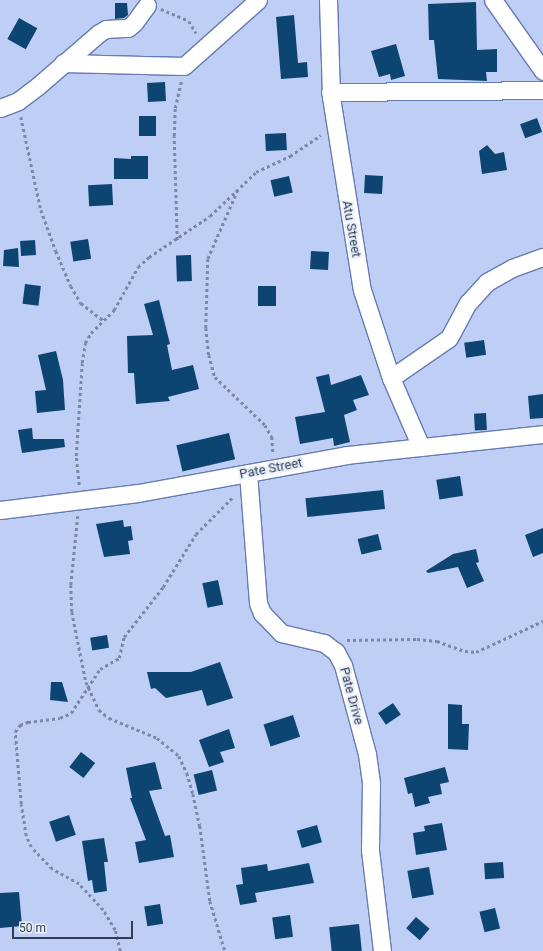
<!DOCTYPE html>
<html>
<head>
<meta charset="utf-8">
<style>
  body { margin:0 }
  #map { position:relative; width:543px; height:951px; overflow:hidden; background:#bfcef5; font-family:Roboto,sans-serif }
  div>[style] { position:absolute }
  [style*='--x'] { left:calc(var(--x)*1px); top:calc(var(--y)*1px); width:calc(var(--w)*1px); rotate:calc(var(--a)*1deg) }
  .building>* { inset:0; background:#0d4572; transform-origin:0 0 }
  .path>* { height:2.5px; margin-top:-1.25px; transform-origin:0; background:repeating-linear-gradient(90deg,#7b87a8 0 3px,transparent 0 6px) }
  .roads { filter:drop-shadow(1px 0 #667bb6) drop-shadow(-1px 0 #667bb6) drop-shadow(0 1px #667bb6) drop-shadow(0 -1px #667bb6) }
  .minor>* { height:17px; margin:-8.5px; padding:0 8.5px; transform-origin:8.5px; border-radius:8.5px; background:#fff }
  span { translate:-50% -50%; white-space:nowrap; text-align:center; line-height:1.15; -webkit-text-stroke:4px #eaeffc; paint-order:stroke }
  .street-label { font-size:13px; color:#323c56 }
  .scale { position:absolute; left:12px; top:921px; width:121px; height:18px; box-sizing:border-box; border:2px solid #323c56; border-top:0; padding-left:5px; font-size:12px; line-height:14px; white-space:nowrap; color:#323c56; -webkit-text-stroke:3px #eaeffc; paint-order:stroke }
</style>
</head>
<body>
<div id="map">
  <div class="building">
    <div style="clip-path:polygon(476px 2px,477px 50px,497px 49px,497px 72px,486px 72px,487px 81px,438px 79px,434px 40px,429px 40px,428px 4px)"></div>
    <div style="clip-path:polygon(115px 3px,127px 3px,128px 15px,124px 18px,115px 19px)"></div>
    <div style="clip-path:polygon(294px 15px,298px 63px,307px 62px,308px 77px,281px 79px,276px 17px)"></div>
    <div style="left:19px;top:18px;width:21px;height:24px;rotate:29deg"></div>
    <div style="clip-path:polygon(396px 44px,405px 76px,391px 80px,390px 74px,379px 77px,371px 51px)"></div>
    <div style="left:165px;top:82px;width:19px;height:18px;rotate:87deg"></div>
    <div style="left:156px;top:116px;width:20px;height:17px;rotate:90deg"></div>
    <div style="left:537px;top:118px;width:15px;height:18px;rotate:70deg"></div>
    <div style="left:286px;top:133px;width:17px;height:21px;rotate:87deg"></div>
    <div style="clip-path:polygon(487px 145px,495px 154px,504px 152px,507px 170px,482px 174px,479px 151px)"></div>
    <div style="clip-path:polygon(131px 156px,148px 156px,148px 179px,114px 179px,114px 158px,131px 159px)"></div>
    <div style="left:365px;top:175px;width:18px;height:18px;rotate:3deg"></div>
    <div style="left:289px;top:176px;width:17px;height:19px;rotate:77deg"></div>
    <div style="left:112px;top:184px;width:21px;height:24px;rotate:87deg"></div>
    <div style="left:88px;top:239px;width:20px;height:18px;rotate:81deg"></div>
    <div style="left:35px;top:240px;width:15px;height:15px;rotate:86deg"></div>
    <div style="clip-path:polygon(18px 248px,19px 267px,3px 266px,4px 250px)"></div>
    <div style="left:311px;top:251px;width:18px;height:18px;rotate:3deg"></div>
    <div style="left:191px;top:255px;width:26px;height:15px;rotate:88deg"></div>
    <div style="left:25px;top:284px;width:16px;height:20px;rotate:7deg"></div>
    <div style="left:276px;top:286px;width:20px;height:18px;rotate:90deg"></div>
    <div style="clip-path:polygon(159px 300px,170px 344px,167px 345px,172px 370px,193px 365px,199px 389px,168px 397px,170px 401px,136px 404px,134px 373px,128px 373px,127px 336px,153px 335px,144px 304px)"></div>
    <div style="left:484px;top:340px;width:15px;height:20px;rotate:82deg"></div>
    <div style="clip-path:polygon(56px 351px,63px 380px,65px 410px,37px 413px,35px 391px,46px 390px,38px 355px)"></div>
    <div style="clip-path:polygon(329px 374px,331px 385px,361px 375px,369px 395px,353px 400px,357px 410px,344px 415px,350px 442px,334px 446px,333px 438px,300px 444px,295px 417px,325px 412px,316px 377px)"></div>
    <div style="clip-path:polygon(543px 394px,543px 418px,530px 419px,528px 396px)"></div>
    <div style="left:486px;top:413px;width:17px;height:12px;rotate:87deg"></div>
    <div style="clip-path:polygon(32px 428px,33px 439px,64px 439px,65px 447px,22px 453px,18px 430px)"></div>
    <div style="left:229px;top:433px;width:27px;height:54px;rotate:77deg"></div>
    <div style="left:460px;top:476px;width:20px;height:24px;rotate:81deg"></div>
    <div style="left:383px;top:490px;width:19px;height:78px;rotate:84deg"></div>
    <div style="clip-path:polygon(123px 520px,124px 527px,131px 526px,133px 540px,128px 541px,130px 554px,104px 557px,96px 524px)"></div>
    <div style="clip-path:polygon(543px 528px,543px 553px,533px 557px,525px 535px)"></div>
    <div style="left:378px;top:534px;width:16px;height:21px;rotate:76deg"></div>
    <div style="clip-path:polygon(476px 549px,479px 562px,476px 563px,484px 581px,467px 588px,458px 567px,428px 573px,426px 571px,453px 554px)"></div>
    <div style="left:218px;top:580px;width:25px;height:16px;rotate:78deg"></div>
    <div style="left:107px;top:635px;width:13px;height:17px;rotate:81deg"></div>
    <div style="clip-path:polygon(220px 662px,233px 698px,207px 706px,202px 690px,166px 698px,155px 688px,151px 689px,147px 672px,191px 672px)"></div>
    <div style="clip-path:polygon(51px 682px,62px 682px,68px 702px,50px 700px)"></div>
    <div style="left:393px;top:703px;width:14px;height:18px;rotate:56deg"></div>
    <div style="clip-path:polygon(448px 704px,462px 705px,462px 724px,469px 724px,468px 750px,448px 749px)"></div>
    <div style="left:293px;top:715px;width:23px;height:31px;rotate:72deg"></div>
    <div style="clip-path:polygon(229px 729px,235px 748px,220px 752px,224px 762px,209px 767px,199px 740px)"></div>
    <div style="left:81px;top:752px;width:18px;height:19px;rotate:38deg"></div>
    <div style="clip-path:polygon(155px 762px,162px 789px,149px 791px,165px 836px,170px 835px,174px 857px,139px 863px,135px 842px,146px 840px,130px 798px,132px 798px,126px 768px)"></div>
    <div style="clip-path:polygon(445px 767px,449px 782px,440px 784px,442px 794px,428px 797px,430px 803px,415px 807px,412px 793px,408px 794px,404px 778px)"></div>
    <div style="left:212px;top:770px;width:21px;height:19px;rotate:76deg"></div>
    <div style="left:69px;top:815px;width:21px;height:21px;rotate:71deg"></div>
    <div style="clip-path:polygon(442px 823px,447px 850px,416px 855px,413px 833px,425px 831px,424px 826px)"></div>
    <div style="left:317px;top:825px;width:18px;height:21px;rotate:74deg"></div>
    <div style="clip-path:polygon(104px 838px,108px 862px,104px 862px,107px 891px,94px 893px,92px 880px,88px 881px,82px 841px)"></div>
    <div style="left:503px;top:862px;width:16px;height:19px;rotate:86deg"></div>
    <div style="clip-path:polygon(309px 863px,314px 883px,255px 893px,257px 902px,240px 905px,236px 885px,243px 884px,241px 868px,267px 864px,268px 871px)"></div>
    <div style="left:429px;top:867px;width:28px;height:22px;rotate:80deg"></div>
    <div style="clip-path:polygon(19px 892px,22px 926px,0 928px,0 893px)"></div>
    <div style="left:160px;top:904px;width:20px;height:16px;rotate:81deg"></div>
    <div style="left:495px;top:908px;width:21px;height:16px;rotate:76deg"></div>
    <div style="left:290px;top:915px;width:22px;height:18px;rotate:82deg"></div>
    <div style="left:416px;top:917px;width:18px;height:15px;rotate:41deg"></div>
    <div style="left:359px;top:924px;width:27px;height:30px;rotate:84deg"></div>
  </div>
  <div class="path">
    <div style="--x:161;--y:9;--w:30;--a:23"></div>
    <div style="--x:189;--y:21;--w:14;--a:60"></div>
    <div style="--x:21;--y:117;--w:95;--a:77.9"></div>
    <div style="--x:41;--y:210;--w:44;--a:69.9"></div>
    <div style="--x:56;--y:251;--w:38;--a:67"></div>
    <div style="--x:71;--y:286;--w:20;--a:60"></div>
    <div style="--x:81;--y:303;--w:29;--a:38"></div>
    <div style="--x:238;--y:190;--w:75;--a:113.5"></div>
    <div style="--x:208;--y:259;--w:69;--a:91.7"></div>
    <div style="--x:206;--y:328;--w:27;--a:84"></div>
    <div style="--x:209;--y:355;--w:23;--a:75"></div>
    <div style="--x:215;--y:377;--w:69;--a:43.8"></div>
    <div style="--x:265;--y:425;--w:14;--a:60"></div>
    <div style="--x:272;--y:437;--w:15;--a:86"></div>
    <div style="--x:177;--y:240;--w:104;--a:-91.7"></div>
    <div style="--x:174;--y:136;--w:28;--a:-88"></div>
    <div style="--x:175;--y:108;--w:28;--a:-77"></div>
    <div style="--x:79;--y:485;--w:29;--a:-96"></div>
    <div style="--x:76;--y:456;--w:93;--a:-86.3"></div>
    <div style="--x:82;--y:363;--w:20;--a:-81"></div>
    <div style="--x:85;--y:343;--w:12;--a:-59"></div>
    <div style="--x:91;--y:333;--w:33;--a:-45"></div>
    <div style="--x:114;--y:310;--w:49;--a:-60.8"></div>
    <div style="--x:138;--y:267;--w:15;--a:-42"></div>
    <div style="--x:149;--y:257;--w:73;--a:-33.9"></div>
    <div style="--x:210;--y:216;--w:64;--a:-43.7"></div>
    <div style="--x:256;--y:172;--w:38;--a:-25"></div>
    <div style="--x:290;--y:156;--w:37;--a:-34"></div>
    <div style="--x:78;--y:516;--w:69;--a:95.8"></div>
    <div style="--x:71;--y:585;--w:27;--a:88"></div>
    <div style="--x:72;--y:612;--w:71;--a:78.7"></div>
    <div style="--x:86;--y:682;--w:31;--a:65"></div>
    <div style="--x:99;--y:710;--w:13;--a:39"></div>
    <div style="--x:109;--y:718;--w:52;--a:22.6"></div>
    <div style="--x:157;--y:738;--w:28;--a:39"></div>
    <div style="--x:179;--y:756;--w:19;--a:65"></div>
    <div style="--x:187;--y:773;--w:22;--a:74"></div>
    <div style="--x:193;--y:794;--w:33;--a:78"></div>
    <div style="--x:200;--y:826;--w:76;--a:82.4"></div>
    <div style="--x:210;--y:901;--w:52;--a:73.3"></div>
    <div style="--x:347;--y:640;--w:70;--a:-0.8"></div>
    <div style="--x:417;--y:639;--w:20;--a:6"></div>
    <div style="--x:437;--y:641;--w:30;--a:20"></div>
    <div style="--x:465;--y:651;--w:11;--a:5"></div>
    <div style="--x:476;--y:652;--w:74;--a:-24.8"></div>
    <div style="--x:120;--y:951;--w:22;--a:-103"></div>
    <div style="--x:115;--y:930;--w:23;--a:-121"></div>
    <div style="--x:103;--y:910;--w:35;--a:-133"></div>
    <div style="--x:79;--y:884;--w:31;--a:-151"></div>
    <div style="--x:52;--y:869;--w:30;--a:-134"></div>
    <div style="--x:31;--y:847;--w:12;--a:-114"></div>
    <div style="--x:26;--y:836;--w:32;--a:-99"></div>
    <div style="--x:21;--y:804;--w:72;--a:-94.8"></div>
    <div style="--x:15;--y:732;--w:9;--a:-54"></div>
    <div style="--x:20;--y:725;--w:9;--a:-21"></div>
    <div style="--x:28;--y:722;--w:32;--a:-7"></div>
    <div style="--x:60;--y:718;--w:12;--a:-24"></div>
    <div style="--x:71;--y:713;--w:53;--a:-56.6"></div>
    <div style="--x:100;--y:669;--w:22;--a:-30"></div>
    <div style="--x:119;--y:658;--w:22;--a:-77"></div>
    <div style="--x:124;--y:637;--w:63;--a:-52"></div>
    <div style="--x:163;--y:587;--w:62;--a:-58.1"></div>
    <div style="--x:196;--y:534;--w:52;--a:-45"></div>
  </div>
  <div class="roads">
    <div class="minor">
      <div style="--x:328;--y:0;--w:97;--a:88.2"></div>
      <div style="--x:331;--y:97;--w:195;--a:80.9"></div>
      <div style="--x:362;--y:290;--w:93;--a:71.8"></div>
      <div style="--x:391;--y:378;--w:75;--a:66.5"></div>
      <div style="--x:493;--y:0;--w:87;--a:54.8"></div>
      <div style="--x:63;--y:63;--w:121;--a:1.4"></div>
      <div style="--x:184;--y:66;--w:99;--a:-41.7"></div>
      <div style="--x:330;--y:92;--w:213;--a:-0.5"></div>
      <div style="--x:0;--y:108;--w:19;--a:-21"></div>
      <div style="--x:18;--y:101;--w:26;--a:-37"></div>
      <div style="--x:39;--y:85;--w:79;--a:-40.9"></div>
      <div style="--x:99;--y:33;--w:8;--a:-30"></div>
      <div style="--x:106;--y:29;--w:22;--a:-3"></div>
      <div style="--x:128;--y:28;--w:8;--a:-40"></div>
      <div style="--x:134;--y:23;--w:22;--a:-54"></div>
      <div style="--x:391;--y:378;--w:70;--a:-34.6"></div>
      <div style="--x:449;--y:338;--w:40;--a:-62"></div>
      <div style="--x:468;--y:303;--w:28;--a:-48"></div>
      <div style="--x:487;--y:282;--w:29;--a:-29"></div>
      <div style="--x:512;--y:268;--w:33;--a:-20"></div>
      <div style="--x:248;--y:473;--w:130;--a:85.6"></div>
      <div style="--x:258;--y:603;--w:11;--a:68"></div>
      <div style="--x:262;--y:613;--w:28;--a:46"></div>
      <div style="--x:281;--y:633;--w:44;--a:13.1"></div>
      <div style="--x:324;--y:643;--w:15;--a:37"></div>
      <div style="--x:336;--y:652;--w:15;--a:62"></div>
      <div style="--x:343;--y:665;--w:92;--a:74.9"></div>
      <div style="--x:367;--y:754;--w:30;--a:82"></div>
      <div style="--x:371;--y:784;--w:66;--a:90.9"></div>
      <div style="--x:370;--y:850;--w:102;--a:83.2"></div>
      <div style="--x:0;--y:510;--w:139;--a:-7"></div>
      <div style="--x:138;--y:493;--w:212;--a:-10.3"></div>
      <div style="--x:347;--y:455;--w:197;--a:-6.1"></div>
    </div>
  </div>
  <div class="street-label">
    <span style="left:351px;top:229px;rotate:80deg">Atu Street</span>
    <span style="left:271px;top:469px;rotate:-11deg">Pate Street</span>
    <span style="left:351px;top:696px;rotate:75deg">Pate Drive</span>
  </div>
  <div class="scale">50 m</div>
</div>
</body>
</html>
